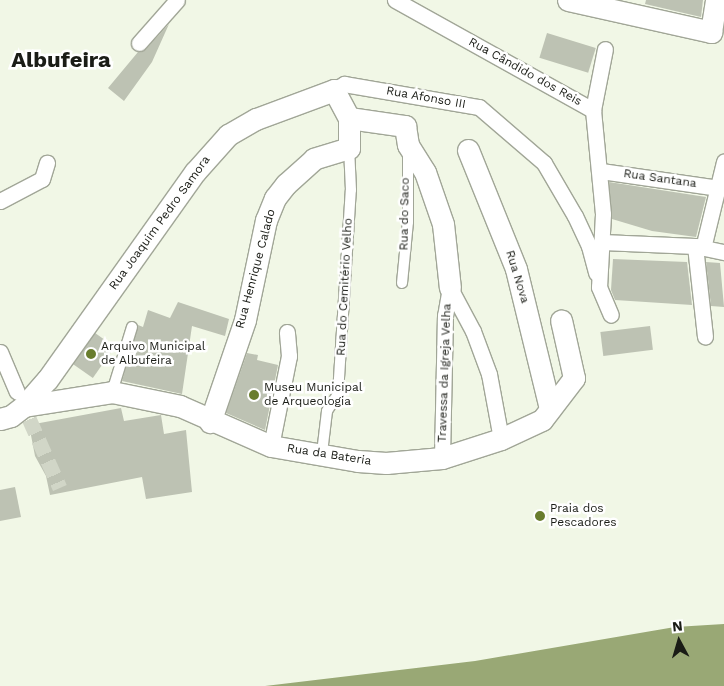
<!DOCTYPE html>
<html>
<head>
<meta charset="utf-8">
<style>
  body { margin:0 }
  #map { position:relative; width:724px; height:686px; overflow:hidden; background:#f1f7e6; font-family:"Work Sans",sans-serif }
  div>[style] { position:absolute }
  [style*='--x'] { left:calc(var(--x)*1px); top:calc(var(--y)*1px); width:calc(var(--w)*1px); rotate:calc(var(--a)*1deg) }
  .water>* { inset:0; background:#99a875 }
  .building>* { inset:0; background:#bdc2b3; transform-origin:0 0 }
  .pedestrian-tunnel>* { height:15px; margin-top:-7.5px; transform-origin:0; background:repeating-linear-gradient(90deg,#d1d6c7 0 15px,transparent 0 23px) }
  .roads { filter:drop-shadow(1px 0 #a1a697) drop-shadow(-1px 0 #a1a697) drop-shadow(0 1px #a1a697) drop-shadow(0 -1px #a1a697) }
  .service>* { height:10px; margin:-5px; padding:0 5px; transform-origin:5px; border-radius:5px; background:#fff }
  .pedestrian>* { height:15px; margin:-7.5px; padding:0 7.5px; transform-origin:7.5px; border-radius:7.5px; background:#fff }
  .minor>* { height:21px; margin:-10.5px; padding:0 10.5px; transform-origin:10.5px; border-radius:10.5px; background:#fff }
  .dots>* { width:14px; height:14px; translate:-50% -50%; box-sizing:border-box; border:2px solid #fff; border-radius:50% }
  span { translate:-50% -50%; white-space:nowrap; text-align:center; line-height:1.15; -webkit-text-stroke:5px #fff; paint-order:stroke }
  .street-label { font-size:12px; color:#1a1c16 }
  .poi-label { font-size:12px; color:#1a1c16 }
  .left { translate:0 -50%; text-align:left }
  .town-label { font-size:22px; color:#1a1c16; font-weight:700 }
  .north { position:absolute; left:654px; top:616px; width:50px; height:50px; -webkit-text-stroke:4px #fff; paint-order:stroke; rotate:354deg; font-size:14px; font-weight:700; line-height:20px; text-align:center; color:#1a1c16 }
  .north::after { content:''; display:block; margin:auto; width:18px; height:22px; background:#1a1c16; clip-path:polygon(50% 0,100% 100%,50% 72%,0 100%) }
</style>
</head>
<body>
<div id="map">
  <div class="water">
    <div style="clip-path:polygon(724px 624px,724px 686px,265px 686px,475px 661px,675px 627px)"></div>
  </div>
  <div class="building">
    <div style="clip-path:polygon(646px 0,703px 0,701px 17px,645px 4px)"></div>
    <div style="clip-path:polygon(169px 24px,152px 62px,124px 101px,108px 88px,138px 52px,146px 49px)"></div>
    <div style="left:547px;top:33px;width:51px;height:26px;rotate:17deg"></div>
    <div style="clip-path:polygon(609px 182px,706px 197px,696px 237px,652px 231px,612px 219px)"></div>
    <div style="clip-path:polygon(613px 259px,687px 262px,692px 305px,615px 300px,611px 290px)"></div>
    <div style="clip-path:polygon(706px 262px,720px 263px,724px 307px,711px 306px)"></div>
    <div style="clip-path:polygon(178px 302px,229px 319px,225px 336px,192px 326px,182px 394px,122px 381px,138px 325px,143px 327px,148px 310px,170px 318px)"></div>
    <div style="left:650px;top:326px;width:24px;height:50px;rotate:83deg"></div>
    <div style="left:95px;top:333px;width:24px;height:38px;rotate:35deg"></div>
    <div style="clip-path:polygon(247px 353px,258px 355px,257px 360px,278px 365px,265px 430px,226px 413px)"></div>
    <div style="clip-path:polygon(121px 408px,124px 421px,161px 415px,164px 434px,186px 430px,192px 492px,146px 499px,142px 477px,50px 495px,46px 476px,35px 456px,29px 425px)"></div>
    <div style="clip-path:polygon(15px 487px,21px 517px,0 521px,0 490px)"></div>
  </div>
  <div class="pedestrian-tunnel">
    <div style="--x:20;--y:398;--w:98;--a:66"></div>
  </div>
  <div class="roads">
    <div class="service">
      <div style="--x:402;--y:283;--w:61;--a:-84.4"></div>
      <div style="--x:408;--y:222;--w:72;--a:-90"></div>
      <div style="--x:112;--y:392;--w:68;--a:-72.9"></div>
      <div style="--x:322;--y:453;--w:42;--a:-83.2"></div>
      <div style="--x:327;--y:411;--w:20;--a:-57"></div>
      <div style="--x:338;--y:394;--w:204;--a:-86.4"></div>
      <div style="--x:351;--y:190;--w:42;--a:-92.7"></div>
    </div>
    <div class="pedestrian">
      <div style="--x:395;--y:0;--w:227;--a:29.1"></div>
      <div style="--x:593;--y:110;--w:104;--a:84.5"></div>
      <div style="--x:603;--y:214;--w:73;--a:93.1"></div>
      <div style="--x:599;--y:287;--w:30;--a:67"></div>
      <div style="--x:139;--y:43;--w:57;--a:-48.5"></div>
      <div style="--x:334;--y:90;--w:12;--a:-31"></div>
      <div style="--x:344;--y:84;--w:137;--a:9.7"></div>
      <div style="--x:479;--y:107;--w:86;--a:40.7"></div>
      <div style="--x:544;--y:163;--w:61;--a:59.7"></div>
      <div style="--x:575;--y:216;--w:33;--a:65"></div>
      <div style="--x:589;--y:246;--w:28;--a:75"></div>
      <div style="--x:593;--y:110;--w:62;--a:-78.9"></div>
      <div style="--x:601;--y:171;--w:119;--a:8.2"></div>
      <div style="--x:0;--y:201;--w:47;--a:-27.6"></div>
      <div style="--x:42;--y:179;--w:17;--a:-73"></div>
      <div style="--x:602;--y:242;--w:93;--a:2.5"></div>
      <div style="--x:695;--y:246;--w:30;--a:12"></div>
      <div style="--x:695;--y:246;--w:91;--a:83.7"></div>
      <div style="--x:703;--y:248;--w:89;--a:-76.3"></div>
      <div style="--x:450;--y:288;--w:49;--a:61.9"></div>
      <div style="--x:473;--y:331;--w:46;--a:69.6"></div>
      <div style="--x:489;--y:374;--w:66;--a:79.5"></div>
      <div style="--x:0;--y:352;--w:43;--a:67"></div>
      <div style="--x:271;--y:446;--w:92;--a:-78.7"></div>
      <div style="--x:289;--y:356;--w:24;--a:-95"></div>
      <div style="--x:442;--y:458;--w:142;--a:-88.8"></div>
      <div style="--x:445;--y:316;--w:28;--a:-80"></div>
    </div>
    <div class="minor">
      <div style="--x:568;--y:0;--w:147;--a:12.6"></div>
      <div style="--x:711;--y:32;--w:32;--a:-81"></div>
      <div style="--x:349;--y:118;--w:57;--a:8.1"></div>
      <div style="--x:405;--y:126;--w:19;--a:81"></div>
      <div style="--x:408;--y:145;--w:32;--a:58"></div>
      <div style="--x:425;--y:172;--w:55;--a:70.9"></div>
      <div style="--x:443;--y:224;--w:64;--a:83.8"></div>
      <div style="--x:468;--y:150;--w:128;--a:68"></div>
      <div style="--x:516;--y:269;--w:144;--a:76.3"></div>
      <div style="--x:24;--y:406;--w:89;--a:-9"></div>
      <div style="--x:112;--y:392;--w:69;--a:11.6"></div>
      <div style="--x:180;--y:406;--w:99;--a:23.7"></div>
      <div style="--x:271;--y:446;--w:88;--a:9.8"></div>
      <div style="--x:358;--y:461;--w:28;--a:4"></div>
      <div style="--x:386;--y:463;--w:56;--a:-5.1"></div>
      <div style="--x:442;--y:458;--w:62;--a:-17.9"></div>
      <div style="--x:501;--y:439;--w:45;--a:-24.9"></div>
      <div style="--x:542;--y:420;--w:53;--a:-52.7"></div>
      <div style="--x:574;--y:378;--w:59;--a:-102.6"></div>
      <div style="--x:0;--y:419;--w:11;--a:-15"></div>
      <div style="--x:11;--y:416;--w:16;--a:-38"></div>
      <div style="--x:24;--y:406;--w:35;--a:-49"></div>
      <div style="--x:47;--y:380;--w:255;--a:-54.6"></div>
      <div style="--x:195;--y:172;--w:50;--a:-48.3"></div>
      <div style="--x:228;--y:135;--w:32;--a:-30"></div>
      <div style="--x:256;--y:119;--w:83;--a:-20.4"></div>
      <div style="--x:334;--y:90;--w:32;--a:62"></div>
      <div style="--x:349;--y:118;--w:30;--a:90"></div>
      <div style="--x:349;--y:148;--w:37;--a:163"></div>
      <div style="--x:314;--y:159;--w:38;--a:138"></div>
      <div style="--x:286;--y:184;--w:18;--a:128"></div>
      <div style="--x:275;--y:198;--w:24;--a:112"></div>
      <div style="--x:266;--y:220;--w:102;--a:101.9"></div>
      <div style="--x:245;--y:320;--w:108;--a:108.9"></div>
    </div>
  </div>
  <div class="dots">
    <div style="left:91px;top:354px;background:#697d2d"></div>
    <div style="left:254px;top:395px;background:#697d2d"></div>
    <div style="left:540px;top:516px;background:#697d2d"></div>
  </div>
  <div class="street-label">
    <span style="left:525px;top:72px;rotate:29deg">Rua Cândido dos Reis</span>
    <span style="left:426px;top:98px;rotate:10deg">Rua Afonso III</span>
    <span style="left:660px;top:179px;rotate:8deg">Rua Santana</span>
    <span style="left:405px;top:214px;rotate:-89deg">Rua do Saco</span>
    <span style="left:160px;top:223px;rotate:-54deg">Rua Joaquim Pedro Samora</span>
    <span style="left:256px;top:269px;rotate:-75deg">Rua Henrique Calado</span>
    <span style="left:517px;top:277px;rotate:73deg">Rua Nova</span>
    <span style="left:345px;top:287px;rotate:-87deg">Rua do Cemitério Velho</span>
    <span style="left:445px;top:373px;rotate:-88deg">Travessa da Igreja Velha</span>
    <span style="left:329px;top:455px;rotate:9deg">Rua da Bateria</span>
  </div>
  <div class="poi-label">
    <span class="left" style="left:101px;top:354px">Arquivo Municipal<br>de Albufeira</span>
    <span class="left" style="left:264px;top:395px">Museu Municipal<br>de Arqueologia</span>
    <span class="left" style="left:550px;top:516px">Praia dos<br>Pescadores</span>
  </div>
  <div class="town-label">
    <span style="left:61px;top:60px">Albufeira</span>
  </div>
  <div class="north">N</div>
</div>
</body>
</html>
